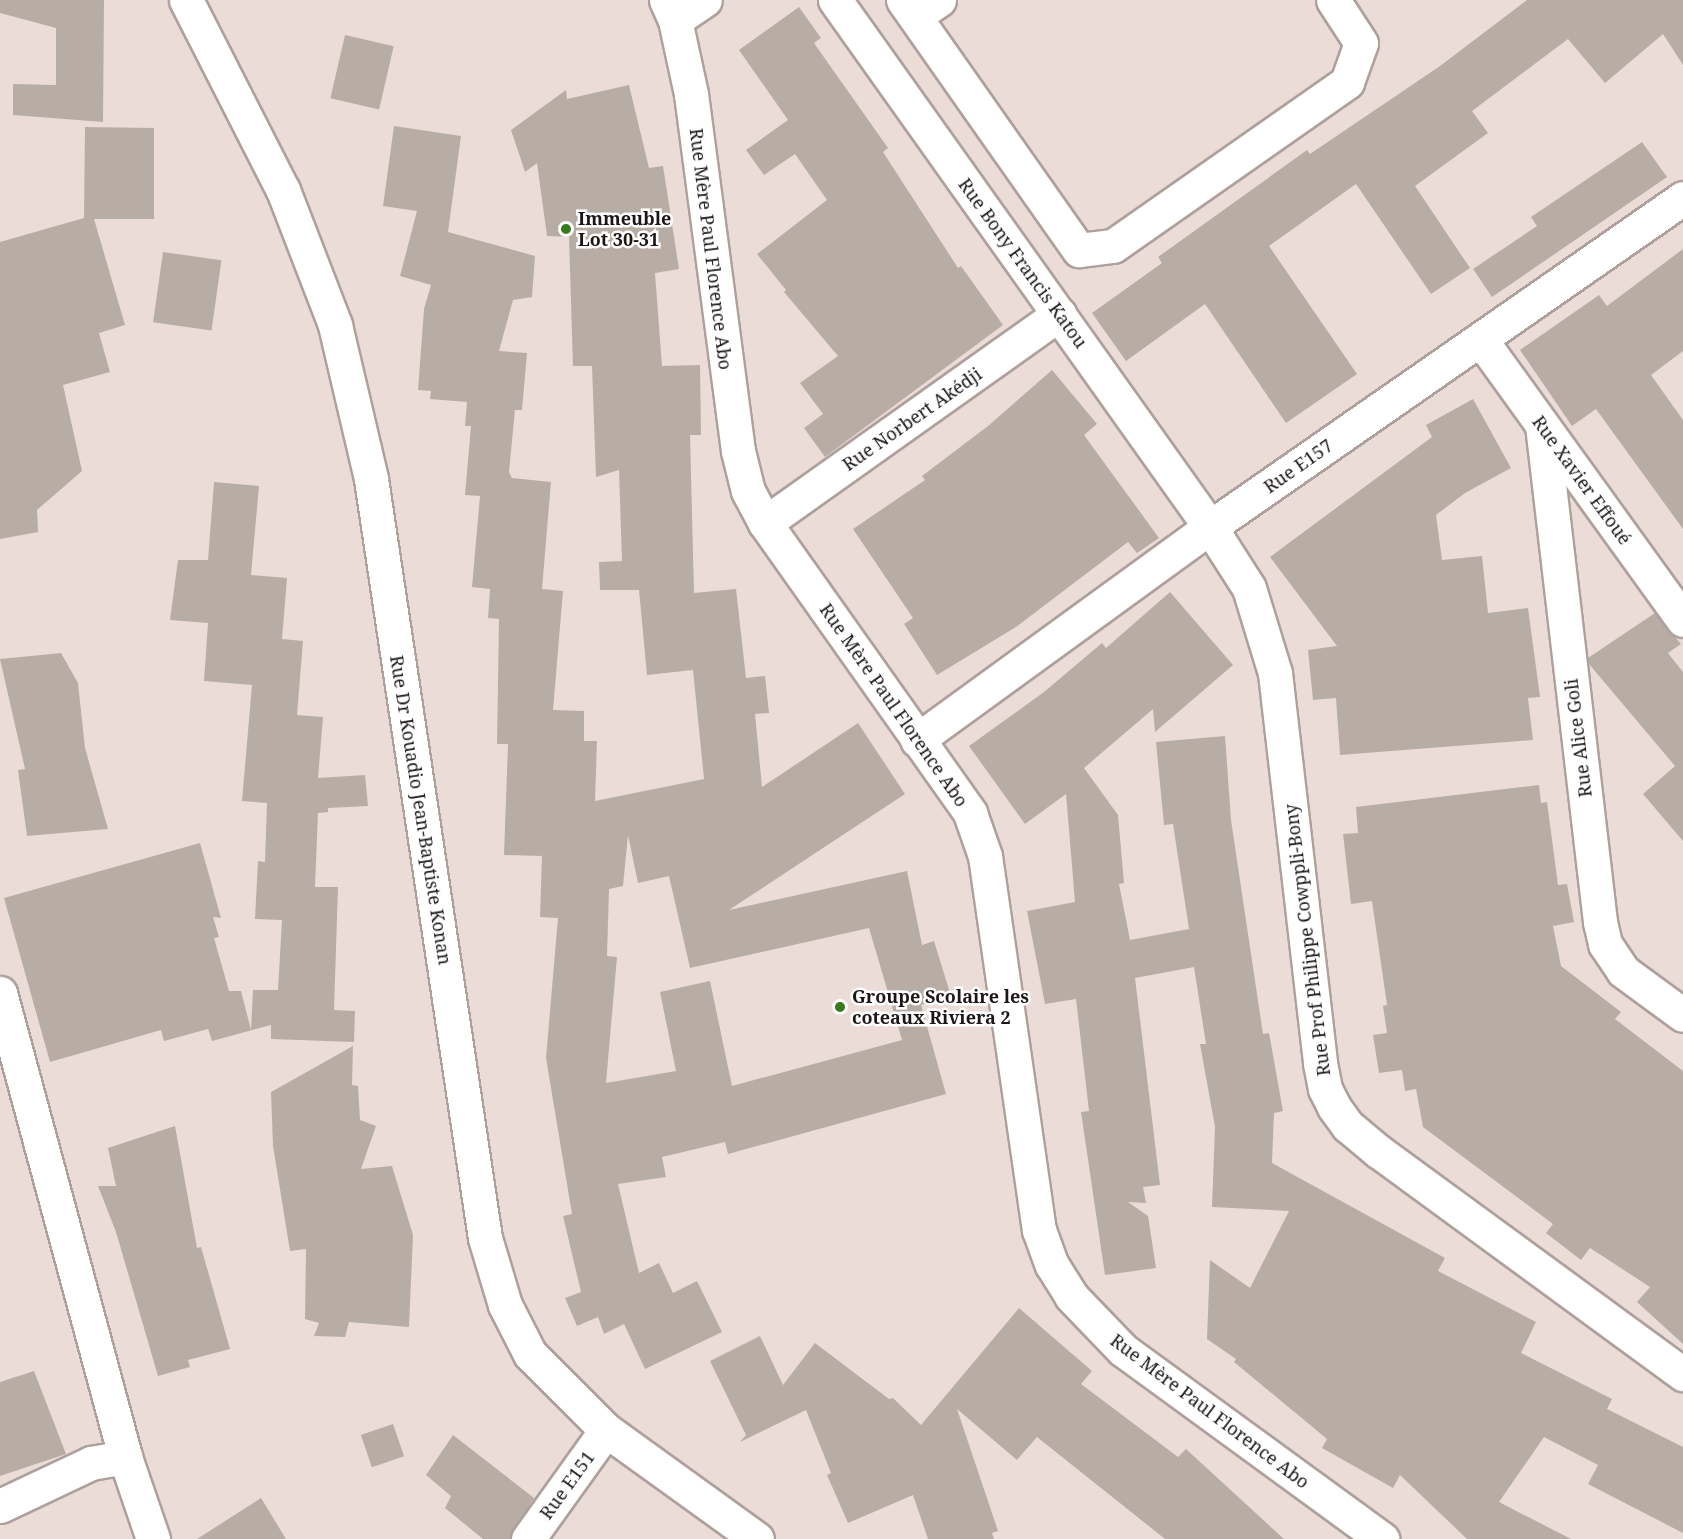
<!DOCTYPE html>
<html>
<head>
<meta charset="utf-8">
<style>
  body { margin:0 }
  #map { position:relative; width:1683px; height:1539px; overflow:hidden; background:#ebdcd8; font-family:"Noto Serif",serif }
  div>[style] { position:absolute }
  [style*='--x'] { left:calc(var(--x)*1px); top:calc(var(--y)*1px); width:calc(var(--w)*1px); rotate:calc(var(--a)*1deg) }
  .building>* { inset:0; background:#b8ada4; transform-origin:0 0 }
  .roads { filter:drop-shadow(2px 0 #aea09b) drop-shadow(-2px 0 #aea09b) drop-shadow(0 2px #aea09b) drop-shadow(0 -2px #aea09b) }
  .street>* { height:33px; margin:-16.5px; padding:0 16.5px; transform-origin:16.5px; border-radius:16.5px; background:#fff }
  .dots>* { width:16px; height:16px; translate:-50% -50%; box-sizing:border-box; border:3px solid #fff; border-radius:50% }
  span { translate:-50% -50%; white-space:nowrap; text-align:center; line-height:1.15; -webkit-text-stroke:5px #fff; paint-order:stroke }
  .poi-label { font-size:18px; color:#1c1716; font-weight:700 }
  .left { translate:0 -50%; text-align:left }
  .street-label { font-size:18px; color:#1c1716 }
</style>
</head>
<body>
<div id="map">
  <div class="building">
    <div style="clip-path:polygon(0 0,104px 0,103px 122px,13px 115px,13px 84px,56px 85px,56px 28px,0 13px)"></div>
    <div style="clip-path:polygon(1527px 0,1683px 0,1683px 65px,1663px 34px,1605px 83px,1568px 39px,1472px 111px,1488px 133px,1415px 186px,1470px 268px,1431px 294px,1356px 184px,1269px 246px,1357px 374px,1286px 423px,1205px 304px,1126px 361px,1092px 313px,1162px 263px,1158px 257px,1307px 150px,1310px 154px,1440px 66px)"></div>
    <div style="clip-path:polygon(799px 7px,821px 38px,814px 43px,888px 148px,883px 152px,958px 268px,961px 266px,1003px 325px,825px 457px,804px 428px,823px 414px,800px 383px,838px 356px,784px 292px,786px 290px,757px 254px,827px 200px,795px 154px,764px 175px,746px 150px,788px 120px,739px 50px)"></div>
    <div style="left:345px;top:35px;width:50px;height:65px;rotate:13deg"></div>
    <div style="clip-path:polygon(evenodd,629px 85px,649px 168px,663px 166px,679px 269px,655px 273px,662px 366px,700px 365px,701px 435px,690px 435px,694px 593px,736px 589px,746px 678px,765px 676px,769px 713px,755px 714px,762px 787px,858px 723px,905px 794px,729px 910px,907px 871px,922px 945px,934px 941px,951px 996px,921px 1005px,946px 1094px,728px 1154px,725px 1142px,662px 1157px,666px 1177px,618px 1184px,639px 1273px,659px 1263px,673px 1293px,697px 1281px,722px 1332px,645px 1369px,624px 1324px,604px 1334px,598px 1317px,577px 1326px,565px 1298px,581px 1292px,563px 1216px,572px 1214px,546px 1058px,558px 918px,540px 917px,542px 856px,504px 855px,508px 744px,497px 744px,499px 619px,488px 618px,490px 589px,472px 587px,480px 496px,465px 495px,471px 426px,465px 426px,467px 402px,430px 399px,431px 391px,418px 390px,424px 309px,431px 285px,400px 276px,417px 211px,383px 206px,394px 126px,461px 136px,448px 232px,535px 256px,532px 297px,513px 300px,499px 351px,527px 353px,522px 410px,515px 410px,509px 472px,512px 478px,551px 482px,542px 589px,563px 591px,553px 710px,584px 711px,584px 741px,597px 741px,595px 801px,704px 779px,693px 670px,647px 675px,639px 590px,600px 590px,599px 562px,622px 561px,619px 470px,596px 477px,592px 366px,573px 366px,569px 237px,547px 236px,537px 163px,525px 172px,511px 130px,566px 90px,567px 99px,629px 85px,628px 835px,638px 883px,669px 876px,690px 968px,869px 928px,902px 1040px,732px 1086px,710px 981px,660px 992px,676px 1071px,606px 1083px,617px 957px,607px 956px,609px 889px,623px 886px,628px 835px)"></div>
    <div style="clip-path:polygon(85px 127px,154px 128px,154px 219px,94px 219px,125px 325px,99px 333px,110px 372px,63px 385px,82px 471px,37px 510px,38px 532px,0 539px,0 242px,84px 218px)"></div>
    <div style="clip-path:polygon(1642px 142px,1667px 177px,1492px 297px,1473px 269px,1537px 226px,1531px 217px)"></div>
    <div style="clip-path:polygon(1683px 249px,1683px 351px,1651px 375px,1683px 420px,1683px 529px,1596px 409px,1572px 426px,1520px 350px,1599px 295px,1607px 306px)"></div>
    <div style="left:163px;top:252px;width:59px;height:71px;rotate:8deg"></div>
    <div style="clip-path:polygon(1052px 370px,1097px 424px,1084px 435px,1159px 538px,1137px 553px,1128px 542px,1016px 627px,937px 675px,904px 624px,913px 618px,853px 529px,925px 480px,922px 476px,988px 426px)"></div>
    <div style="clip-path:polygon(1473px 399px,1511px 468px,1465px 493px,1436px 515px,1442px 560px,1482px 556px,1488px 613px,1528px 608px,1540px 697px,1528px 698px,1533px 740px,1340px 755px,1336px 698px,1313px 700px,1308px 650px,1337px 646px,1270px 557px,1432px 437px,1426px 425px)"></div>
    <div style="clip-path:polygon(214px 482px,259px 486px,251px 575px,287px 578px,282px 639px,303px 641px,297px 715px,323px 717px,318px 778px,365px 775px,368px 806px,328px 808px,328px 812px,318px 813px,315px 887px,338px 887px,334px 1010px,355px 1011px,354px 1042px,271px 1039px,271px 1025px,212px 1041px,208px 1029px,164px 1041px,161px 1030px,50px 1062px,4px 898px,200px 843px,221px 918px,213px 917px,219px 937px,214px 938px,229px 991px,241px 991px,251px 1030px,253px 990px,278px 990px,282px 920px,255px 919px,258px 861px,265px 862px,267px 803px,242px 801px,252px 685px,204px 681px,208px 623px,170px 620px,178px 560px,208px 560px)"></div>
    <div style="clip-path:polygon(1170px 592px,1233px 665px,1155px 732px,1153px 709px,1084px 768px,1118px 815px,1124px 883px,1119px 884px,1130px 940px,1189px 929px,1173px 824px,1164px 825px,1156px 742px,1225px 736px,1231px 820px,1263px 1034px,1269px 1033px,1283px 1111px,1274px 1113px,1272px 1163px,1445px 1258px,1438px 1271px,1536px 1322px,1521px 1353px,1612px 1399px,1607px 1409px,1683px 1447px,1683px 1533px,1588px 1484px,1598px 1465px,1544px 1437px,1499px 1502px,1571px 1539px,1467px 1539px,1400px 1475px,1393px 1488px,1322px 1448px,1327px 1439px,1234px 1362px,1236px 1359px,1207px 1339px,1210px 1260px,1250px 1288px,1289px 1211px,1212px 1207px,1215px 1127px,1200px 1044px,1206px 1044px,1194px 967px,1135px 978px,1160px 1185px,1143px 1187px,1146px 1203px,1128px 1202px,1148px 1216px,1156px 1268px,1105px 1275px,1081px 1112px,1089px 1111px,1076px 999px,1045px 1004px,1027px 911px,1075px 902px,1066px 794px,1025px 824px,969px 746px,1044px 692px,1102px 643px,1106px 648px)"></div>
    <div style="clip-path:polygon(1655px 613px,1681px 644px,1668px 653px,1683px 672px,1683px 841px,1643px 794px,1675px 766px,1589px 664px,1588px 658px)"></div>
    <div style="clip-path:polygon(61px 653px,78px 683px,85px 748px,108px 829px,27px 836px,18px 770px,25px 769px,0 659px)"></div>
    <div style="clip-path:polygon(1539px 785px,1541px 803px,1547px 802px,1558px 885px,1567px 884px,1574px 922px,1553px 926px,1561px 966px,1621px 1012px,1615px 1019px,1683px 1071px,1683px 1344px,1637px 1302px,1650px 1287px,1590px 1248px,1581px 1260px,1546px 1233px,1553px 1224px,1423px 1127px,1416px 1089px,1405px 1091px,1402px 1070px,1379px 1073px,1373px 1035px,1387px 1033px,1383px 1006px,1387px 1005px,1372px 901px,1351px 904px,1343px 834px,1358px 833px,1356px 807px)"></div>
    <div style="clip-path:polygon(353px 1046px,352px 1085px,358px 1086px,360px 1120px,376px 1126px,361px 1169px,392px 1166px,413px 1235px,409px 1327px,349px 1322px,345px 1337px,314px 1336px,319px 1323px,305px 1319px,306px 1249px,290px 1251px,273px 1146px,271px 1092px)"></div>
    <div style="clip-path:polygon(175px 1126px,197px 1248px,201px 1247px,230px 1349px,188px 1360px,190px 1367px,158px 1376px,116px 1232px,98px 1186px,116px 1186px,108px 1148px)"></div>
    <div style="clip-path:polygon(1019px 1308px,1092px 1371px,1081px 1384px,1178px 1457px,1186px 1449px,1284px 1539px,1165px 1539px,1037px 1437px,1017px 1460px,957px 1409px,998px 1531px,992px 1533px,994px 1539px,928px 1539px,913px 1495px,848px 1523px,827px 1475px,831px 1473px,806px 1410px,740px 1442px,746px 1435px,710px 1361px,760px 1336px,783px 1385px,815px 1343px,889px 1399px,893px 1398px,921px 1425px)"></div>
    <div style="clip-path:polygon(34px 1371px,66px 1454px,0 1476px,0 1382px)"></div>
    <div style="left:393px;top:1424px;width:34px;height:34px;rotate:71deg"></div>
    <div style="clip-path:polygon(453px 1435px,534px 1498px,510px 1539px,483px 1539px,445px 1508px,451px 1496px,426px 1475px)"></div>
    <div style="clip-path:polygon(261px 1498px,286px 1539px,197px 1539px)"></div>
  </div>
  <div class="roads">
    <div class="street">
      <div style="--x:186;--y:0;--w:213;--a:63"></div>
      <div style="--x:283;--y:190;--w:145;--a:68.9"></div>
      <div style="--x:335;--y:325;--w:158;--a:76.8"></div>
      <div style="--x:371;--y:479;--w:768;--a:81.46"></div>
      <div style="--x:485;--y:1238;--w:70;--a:73.4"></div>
      <div style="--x:505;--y:1305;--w:55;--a:63"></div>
      <div style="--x:530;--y:1354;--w:107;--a:45"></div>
      <div style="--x:606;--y:1430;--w:186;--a:35.8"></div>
      <div style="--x:666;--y:0;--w:22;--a:66"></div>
      <div style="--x:675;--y:20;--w:76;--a:77.8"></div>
      <div style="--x:691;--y:94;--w:360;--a:82.5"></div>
      <div style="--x:738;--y:451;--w:41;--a:76"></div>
      <div style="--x:748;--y:491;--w:36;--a:62"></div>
      <div style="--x:765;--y:523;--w:355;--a:54.7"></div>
      <div style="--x:970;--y:813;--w:46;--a:70.8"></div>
      <div style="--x:985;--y:856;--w:378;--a:81.8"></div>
      <div style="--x:1039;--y:1230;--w:37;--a:70"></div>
      <div style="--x:1052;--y:1265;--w:36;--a:58"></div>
      <div style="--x:1071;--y:1296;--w:75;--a:46.1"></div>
      <div style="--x:1123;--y:1350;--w:321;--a:36.1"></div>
      <div style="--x:835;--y:0;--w:647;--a:54.57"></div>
      <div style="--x:1210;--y:527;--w:72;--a:57.4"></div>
      <div style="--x:1249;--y:588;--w:89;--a:73"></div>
      <div style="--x:1275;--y:673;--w:393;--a:83.4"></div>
      <div style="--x:1320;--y:1063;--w:26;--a:79"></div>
      <div style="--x:1325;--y:1089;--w:20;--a:63"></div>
      <div style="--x:1334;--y:1107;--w:24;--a:54"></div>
      <div style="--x:1348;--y:1126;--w:39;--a:40"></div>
      <div style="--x:1378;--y:1151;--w:378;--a:36.2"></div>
      <div style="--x:903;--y:0;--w:306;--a:54.9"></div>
      <div style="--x:1079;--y:250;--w:34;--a:-7"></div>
      <div style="--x:1113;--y:246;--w:286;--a:-35"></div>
      <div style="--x:1347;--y:82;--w:41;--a:-70.3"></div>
      <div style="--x:1361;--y:43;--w:51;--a:-123.1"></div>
      <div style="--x:915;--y:16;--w:29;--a:-34"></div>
      <div style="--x:675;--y:20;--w:36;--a:-34"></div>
      <div style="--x:1481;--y:340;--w:345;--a:54.2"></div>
      <div style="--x:1542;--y:425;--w:500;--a:83.34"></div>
      <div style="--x:1600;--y:922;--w:23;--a:77"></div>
      <div style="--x:1605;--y:944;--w:32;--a:56"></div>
      <div style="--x:1623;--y:971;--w:74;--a:36.3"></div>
      <div style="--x:765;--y:523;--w:361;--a:-35.4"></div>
      <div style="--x:917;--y:740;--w:362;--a:-36"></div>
      <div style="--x:1210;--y:527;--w:576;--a:-34.82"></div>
      <div style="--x:0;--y:993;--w:481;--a:74.9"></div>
      <div style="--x:125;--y:1457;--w:87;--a:71.1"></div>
      <div style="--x:0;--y:1506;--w:101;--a:-25.3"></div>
      <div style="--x:91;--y:1463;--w:35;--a:-10"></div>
      <div style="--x:528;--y:1539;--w:134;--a:-54.4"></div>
    </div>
  </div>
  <div class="dots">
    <div style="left:566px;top:229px;background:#377a1a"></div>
    <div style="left:840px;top:1007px;background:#377a1a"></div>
  </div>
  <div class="poi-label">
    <span class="left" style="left:578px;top:229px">Immeuble<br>Lot 30-31</span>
    <span class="left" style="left:852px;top:1007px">Groupe Scolaire les<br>coteaux Riviera 2</span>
  </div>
  <div class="street-label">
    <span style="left:711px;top:249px;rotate:83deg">Rue Mère Paul Florence Abo</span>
    <span style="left:1023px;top:263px;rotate:54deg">Rue Bony Francis Katou</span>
    <span style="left:912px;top:419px;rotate:-35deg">Rue Norbert Akédji</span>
    <span style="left:1298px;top:466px;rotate:-35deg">Rue E157</span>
    <span style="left:1582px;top:480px;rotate:54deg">Rue Xavier Effoué</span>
    <span style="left:894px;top:705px;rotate:55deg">Rue Mère Paul Florence Abo</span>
    <span style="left:1578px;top:738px;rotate:-97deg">Rue Alice Goli</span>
    <span style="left:421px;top:810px;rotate:81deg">Rue Dr Kouadio Jean-Baptiste Konan</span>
    <span style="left:1307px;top:940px;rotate:-97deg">Rue Prof Philippe Cowppli-Bony</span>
    <span style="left:1210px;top:1411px;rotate:37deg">Rue Mère Paul Florence Abo</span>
    <span style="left:567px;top:1485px;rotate:-54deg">Rue E151</span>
  </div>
</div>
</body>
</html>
